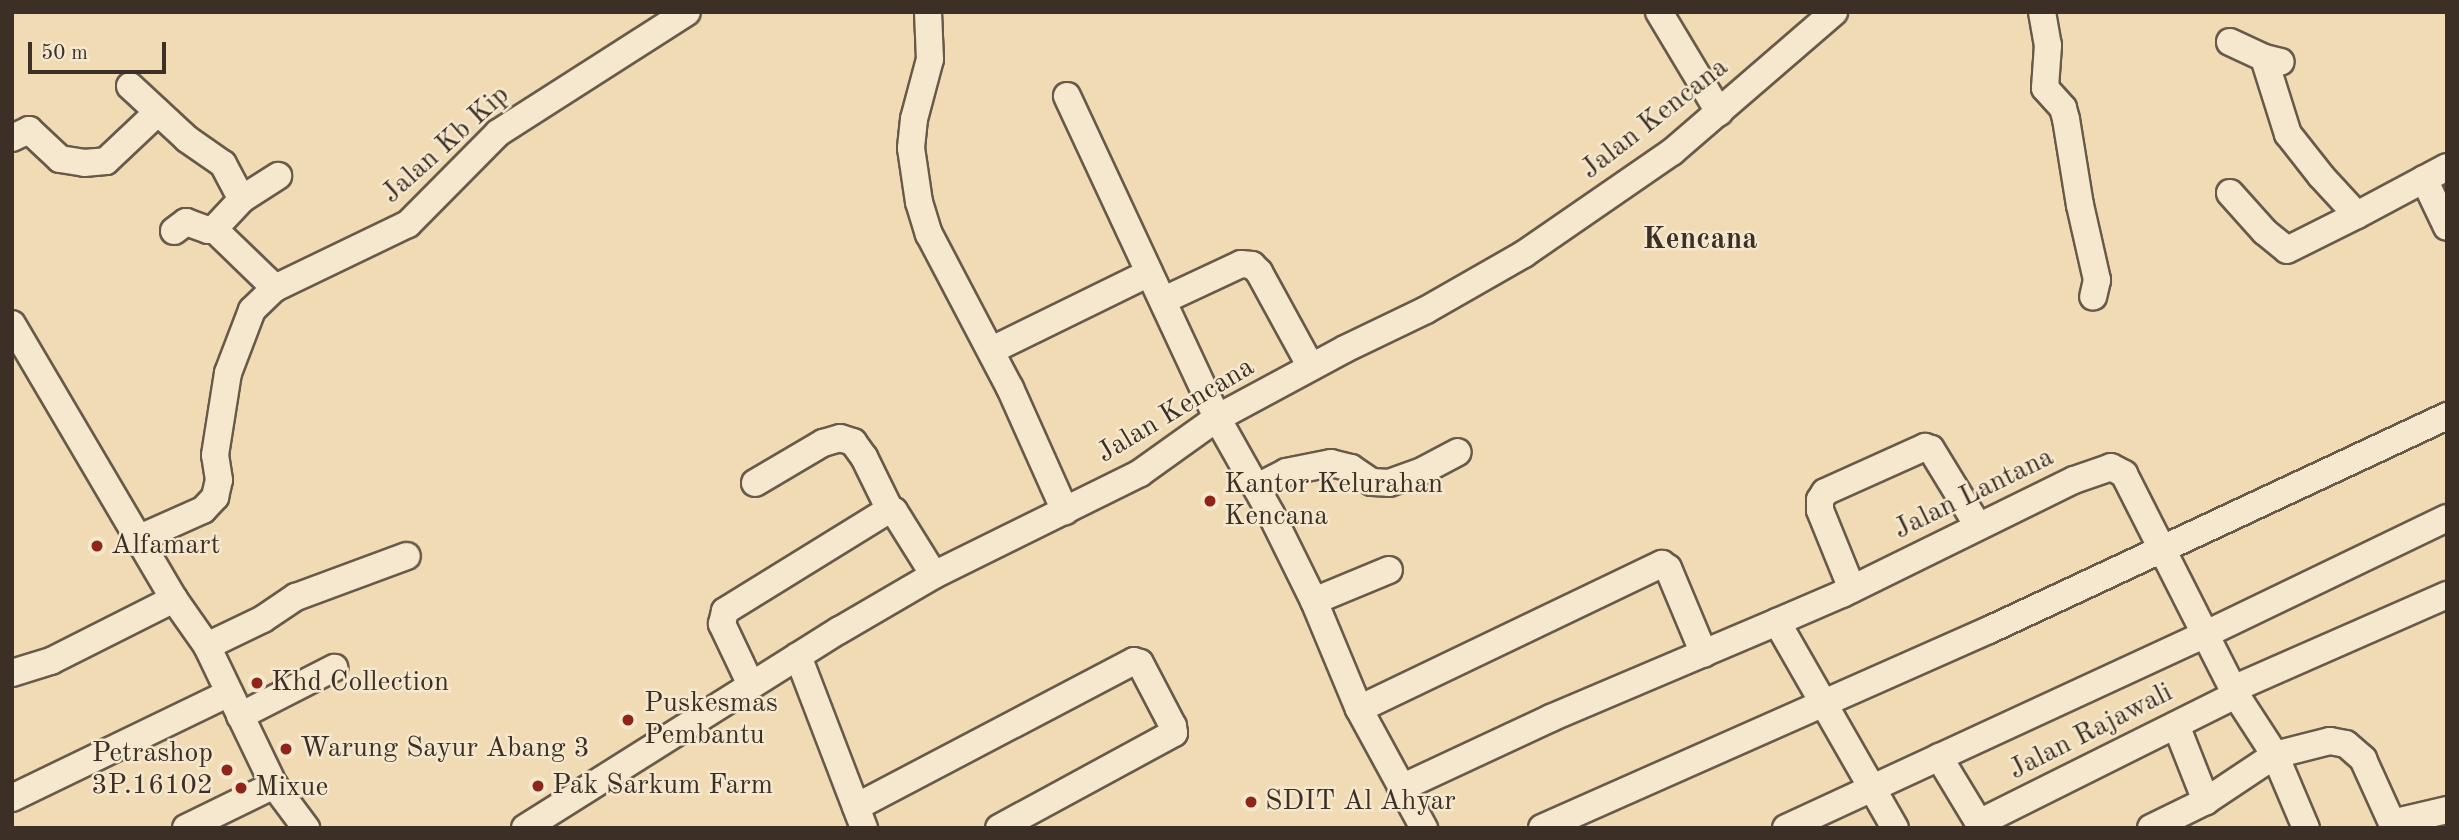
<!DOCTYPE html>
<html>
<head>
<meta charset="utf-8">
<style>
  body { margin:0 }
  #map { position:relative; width:2459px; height:840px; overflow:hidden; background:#f0dbb4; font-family:"Old Standard TT",serif }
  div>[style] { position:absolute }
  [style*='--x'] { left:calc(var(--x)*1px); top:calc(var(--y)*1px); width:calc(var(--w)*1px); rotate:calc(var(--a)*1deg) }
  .roads { filter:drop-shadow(2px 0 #685a4a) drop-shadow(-2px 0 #685a4a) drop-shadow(0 2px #685a4a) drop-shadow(0 -2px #685a4a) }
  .minor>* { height:26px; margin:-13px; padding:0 13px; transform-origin:13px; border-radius:13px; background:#f5e8ce }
  .dots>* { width:19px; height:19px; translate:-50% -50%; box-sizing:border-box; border:4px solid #f5e8ce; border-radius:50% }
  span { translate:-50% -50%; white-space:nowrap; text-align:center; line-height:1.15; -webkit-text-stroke:5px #f5e8ce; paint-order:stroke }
  .street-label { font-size:28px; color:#3b2f26 }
  .poi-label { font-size:28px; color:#3b2f26 }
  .left { translate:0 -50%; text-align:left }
  .right { translate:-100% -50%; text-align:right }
  .neighbourhood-label { font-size:30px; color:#3b2f26; font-weight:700 }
  .frame { position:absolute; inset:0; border:14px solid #3b2f26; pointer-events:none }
  .scale { position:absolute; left:28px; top:42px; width:138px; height:32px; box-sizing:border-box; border:4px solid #3b2f26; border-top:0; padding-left:9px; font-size:21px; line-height:24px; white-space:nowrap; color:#3b2f26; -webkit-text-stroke:5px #f5e8ce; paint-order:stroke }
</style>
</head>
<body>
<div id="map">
  <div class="roads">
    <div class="minor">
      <div style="--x:928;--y:12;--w:47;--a:87.6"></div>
      <div style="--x:930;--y:59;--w:62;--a:104.9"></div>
      <div style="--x:914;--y:119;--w:29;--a:96"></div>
      <div style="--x:911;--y:148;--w:55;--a:81.6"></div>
      <div style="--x:919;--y:202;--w:34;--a:73"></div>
      <div style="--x:929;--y:234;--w:174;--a:62.3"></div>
      <div style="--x:1010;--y:388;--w:135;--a:65.9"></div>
      <div style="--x:1659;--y:12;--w:117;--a:59"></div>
      <div style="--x:2042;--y:12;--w:34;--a:80"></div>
      <div style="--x:2048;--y:45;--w:43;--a:94"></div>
      <div style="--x:2045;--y:88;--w:27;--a:48"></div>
      <div style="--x:2063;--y:108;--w:11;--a:75"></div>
      <div style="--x:2066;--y:119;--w:87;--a:80.8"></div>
      <div style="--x:2080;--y:205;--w:77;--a:77.2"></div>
      <div style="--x:2097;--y:280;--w:17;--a:103"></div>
      <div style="--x:2230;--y:42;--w:38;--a:25"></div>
      <div style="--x:2264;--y:58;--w:17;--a:13"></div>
      <div style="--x:2264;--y:58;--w:80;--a:72.5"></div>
      <div style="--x:2288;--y:134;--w:53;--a:51.8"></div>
      <div style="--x:2321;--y:176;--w:53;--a:47.3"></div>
      <div style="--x:2357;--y:215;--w:102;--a:-28.1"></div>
      <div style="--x:130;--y:86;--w:78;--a:42.9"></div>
      <div style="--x:187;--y:139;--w:44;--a:34.8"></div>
      <div style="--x:223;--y:164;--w:40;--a:62"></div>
      <div style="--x:1067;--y:96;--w:355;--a:65"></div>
      <div style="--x:1217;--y:418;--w:110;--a:60.6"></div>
      <div style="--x:1271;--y:514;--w:97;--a:63.7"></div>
      <div style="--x:1314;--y:601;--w:117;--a:67.4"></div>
      <div style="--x:1359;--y:709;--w:136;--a:61.4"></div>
      <div style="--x:12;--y:138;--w:19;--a:-25"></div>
      <div style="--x:29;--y:130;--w:42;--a:43.1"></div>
      <div style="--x:60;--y:159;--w:24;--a:9"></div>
      <div style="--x:84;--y:163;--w:22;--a:-5"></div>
      <div style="--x:106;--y:161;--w:71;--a:-43.3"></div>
      <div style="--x:2424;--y:179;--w:53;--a:64.4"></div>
      <div style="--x:2230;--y:193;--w:52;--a:48.1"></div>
      <div style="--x:2265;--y:232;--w:28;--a:39"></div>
      <div style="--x:2287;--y:250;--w:78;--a:-26.6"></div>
      <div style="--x:214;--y:229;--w:41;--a:-47"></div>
      <div style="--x:242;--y:199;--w:43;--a:-32.6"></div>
      <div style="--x:174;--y:231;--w:15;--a:-37"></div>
      <div style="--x:186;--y:222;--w:23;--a:20"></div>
      <div style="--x:208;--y:230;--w:6;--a:-9"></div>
      <div style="--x:214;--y:229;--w:85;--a:44"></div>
      <div style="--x:1164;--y:300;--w:85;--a:-25.1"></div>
      <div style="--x:1241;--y:264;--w:11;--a:5"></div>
      <div style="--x:1252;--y:265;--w:10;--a:45"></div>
      <div style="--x:1259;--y:272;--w:108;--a:61.3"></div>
      <div style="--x:12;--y:324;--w:319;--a:59.5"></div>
      <div style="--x:174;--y:599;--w:57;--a:54.9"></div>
      <div style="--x:207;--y:646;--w:154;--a:64.3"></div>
      <div style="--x:274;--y:785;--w:54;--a:53.3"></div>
      <div style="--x:992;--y:350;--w:175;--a:-26.1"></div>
      <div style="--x:755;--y:483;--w:79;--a:-30.5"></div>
      <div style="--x:823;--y:443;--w:18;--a:-16"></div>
      <div style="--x:840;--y:438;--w:14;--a:17"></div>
      <div style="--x:853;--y:442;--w:19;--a:54"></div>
      <div style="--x:864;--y:457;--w:59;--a:63.9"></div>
      <div style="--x:1257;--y:487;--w:33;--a:-27"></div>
      <div style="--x:1286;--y:472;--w:46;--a:-11.3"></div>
      <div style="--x:1331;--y:463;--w:21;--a:14"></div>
      <div style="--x:1351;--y:468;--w:25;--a:34"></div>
      <div style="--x:1372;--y:482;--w:17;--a:3"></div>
      <div style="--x:1389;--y:483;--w:37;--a:-20"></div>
      <div style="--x:1424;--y:470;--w:38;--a:-28"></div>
      <div style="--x:140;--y:538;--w:69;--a:-24"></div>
      <div style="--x:203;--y:510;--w:18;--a:-47"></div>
      <div style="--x:215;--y:497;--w:17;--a:-77"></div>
      <div style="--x:219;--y:480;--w:25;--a:-99"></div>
      <div style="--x:215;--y:455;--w:83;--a:-81"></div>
      <div style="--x:228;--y:373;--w:67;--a:-69.1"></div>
      <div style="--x:252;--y:310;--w:32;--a:-44"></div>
      <div style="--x:275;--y:288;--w:148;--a:-25.7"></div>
      <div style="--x:408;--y:224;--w:128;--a:-45.3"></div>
      <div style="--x:498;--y:133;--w:224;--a:-32.6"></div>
      <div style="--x:1852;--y:589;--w:85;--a:-112.1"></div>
      <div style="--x:1820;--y:510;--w:10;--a:-90"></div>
      <div style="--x:1820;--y:500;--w:9;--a:-58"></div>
      <div style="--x:1825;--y:492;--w:110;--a:-24.2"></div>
      <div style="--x:1925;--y:447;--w:6;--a:18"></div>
      <div style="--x:1931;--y:449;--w:90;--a:58.6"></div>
      <div style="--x:1314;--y:601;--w:81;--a:-22.5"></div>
      <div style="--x:1777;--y:622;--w:71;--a:-23.3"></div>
      <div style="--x:1842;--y:594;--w:258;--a:-26.2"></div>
      <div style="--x:2074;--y:480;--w:39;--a:-19"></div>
      <div style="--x:2111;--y:467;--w:15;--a:28"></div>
      <div style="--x:2124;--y:474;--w:248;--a:63.1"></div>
      <div style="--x:2236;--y:695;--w:72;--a:57"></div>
      <div style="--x:2275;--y:755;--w:79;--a:67"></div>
      <div style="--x:207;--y:646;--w:62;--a:-25.7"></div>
      <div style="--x:263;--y:619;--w:40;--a:-34"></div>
      <div style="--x:296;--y:597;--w:118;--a:-20.3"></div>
      <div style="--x:798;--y:656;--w:184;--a:69"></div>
      <div style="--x:12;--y:673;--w:41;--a:-17.1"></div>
      <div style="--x:51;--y:661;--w:138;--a:-26.8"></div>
      <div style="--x:751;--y:685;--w:68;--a:-115.4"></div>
      <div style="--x:722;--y:624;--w:13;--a:-77"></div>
      <div style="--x:725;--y:611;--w:188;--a:-31.7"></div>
      <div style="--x:885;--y:512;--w:9;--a:-6"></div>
      <div style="--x:894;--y:511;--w:75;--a:58"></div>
      <div style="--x:2233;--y:689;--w:234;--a:-23.7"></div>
      <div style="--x:1359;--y:709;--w:336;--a:-25.6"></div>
      <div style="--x:1662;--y:564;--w:7;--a:34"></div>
      <div style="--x:1668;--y:568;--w:93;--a:67.3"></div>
      <div style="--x:240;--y:716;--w:106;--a:-27.1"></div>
      <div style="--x:2176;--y:725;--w:82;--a:68.5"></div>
      <div style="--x:1939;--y:757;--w:77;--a:58.8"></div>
      <div style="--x:1401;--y:788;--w:166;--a:-25"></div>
      <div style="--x:1551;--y:718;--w:246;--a:-23"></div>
      <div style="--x:1777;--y:622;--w:237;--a:60.2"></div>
      <div style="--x:12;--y:798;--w:241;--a:-25.8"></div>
      <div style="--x:856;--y:807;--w:314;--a:-27.7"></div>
      <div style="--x:1134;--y:661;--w:6;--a:18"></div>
      <div style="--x:1140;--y:663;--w:71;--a:62.4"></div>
      <div style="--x:1173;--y:726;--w:7;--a:82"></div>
      <div style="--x:1174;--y:733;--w:199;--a:151.5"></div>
      <div style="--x:186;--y:828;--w:98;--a:-26"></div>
      <div style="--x:525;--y:828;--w:372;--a:-32.2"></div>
      <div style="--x:840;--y:630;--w:109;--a:-30.3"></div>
      <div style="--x:934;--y:575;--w:230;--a:-26.3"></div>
      <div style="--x:1140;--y:473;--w:95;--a:-35.5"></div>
      <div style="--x:1217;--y:418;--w:145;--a:-28.3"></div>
      <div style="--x:1345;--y:349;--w:90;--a:-25.7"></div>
      <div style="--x:1426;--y:310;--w:113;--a:-29.7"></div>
      <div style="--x:1524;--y:254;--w:180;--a:-34.6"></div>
      <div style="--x:1672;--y:152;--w:214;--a:-40.8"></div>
      <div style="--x:1542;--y:828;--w:489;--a:-23.9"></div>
      <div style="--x:1989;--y:630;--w:506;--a:-25.04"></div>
      <div style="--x:1786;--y:828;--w:463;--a:-24.8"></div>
      <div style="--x:2206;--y:634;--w:267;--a:-25.7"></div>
      <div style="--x:1981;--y:828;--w:5;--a:-112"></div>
      <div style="--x:1979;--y:823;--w:287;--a:-26.5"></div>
      <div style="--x:2151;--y:828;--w:61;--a:-26.1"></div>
      <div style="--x:2206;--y:801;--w:83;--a:-33.7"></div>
      <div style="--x:2275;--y:755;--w:57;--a:-14.3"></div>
      <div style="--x:2330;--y:741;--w:16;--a:11"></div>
      <div style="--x:2346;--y:744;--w:23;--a:41"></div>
      <div style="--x:2363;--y:759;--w:70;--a:65.6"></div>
      <div style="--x:2392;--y:823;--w:57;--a:-13.3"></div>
    </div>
  </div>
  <div class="dots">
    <div style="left:1210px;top:501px;background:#8f2418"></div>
    <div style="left:97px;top:546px;background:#8f2418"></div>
    <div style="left:257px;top:683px;background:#8f2418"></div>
    <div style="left:628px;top:720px;background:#8f2418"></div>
    <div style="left:286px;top:749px;background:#8f2418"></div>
    <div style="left:227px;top:770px;background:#8f2418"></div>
    <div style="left:538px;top:786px;background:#8f2418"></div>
    <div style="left:241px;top:788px;background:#8f2418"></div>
    <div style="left:1251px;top:802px;background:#8f2418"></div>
  </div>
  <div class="street-label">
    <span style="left:1655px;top:119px;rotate:-38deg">Jalan Kencana</span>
    <span style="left:446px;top:145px;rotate:-42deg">Jalan Kb Kip</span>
    <span style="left:1176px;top:411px;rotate:-31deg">Jalan Kencana</span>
    <span style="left:1974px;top:494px;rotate:-26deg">Jalan Lantana</span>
    <span style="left:2091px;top:732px;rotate:-27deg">Jalan Rajawali</span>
  </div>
  <div class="poi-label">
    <span class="left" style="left:1224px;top:501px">Kantor Kelurahan<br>Kencana</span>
    <span class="left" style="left:111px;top:546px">Alfamart</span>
    <span class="left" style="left:271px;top:683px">Khd Collection</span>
    <span class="left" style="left:644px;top:720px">Puskesmas<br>Pembantu</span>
    <span class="left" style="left:300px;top:749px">Warung Sayur Abang 3</span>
    <span class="right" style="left:213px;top:770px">Petrashop<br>3P.16102</span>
    <span class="left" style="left:552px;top:786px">Pak Sarkum Farm</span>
    <span class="left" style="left:255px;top:788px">Mixue</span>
    <span class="left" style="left:1265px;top:802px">SDIT Al Ahyar</span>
  </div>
  <div class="neighbourhood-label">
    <span style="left:1700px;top:240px">Kencana</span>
  </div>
  <div class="frame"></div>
  <div class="scale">50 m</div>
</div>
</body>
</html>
